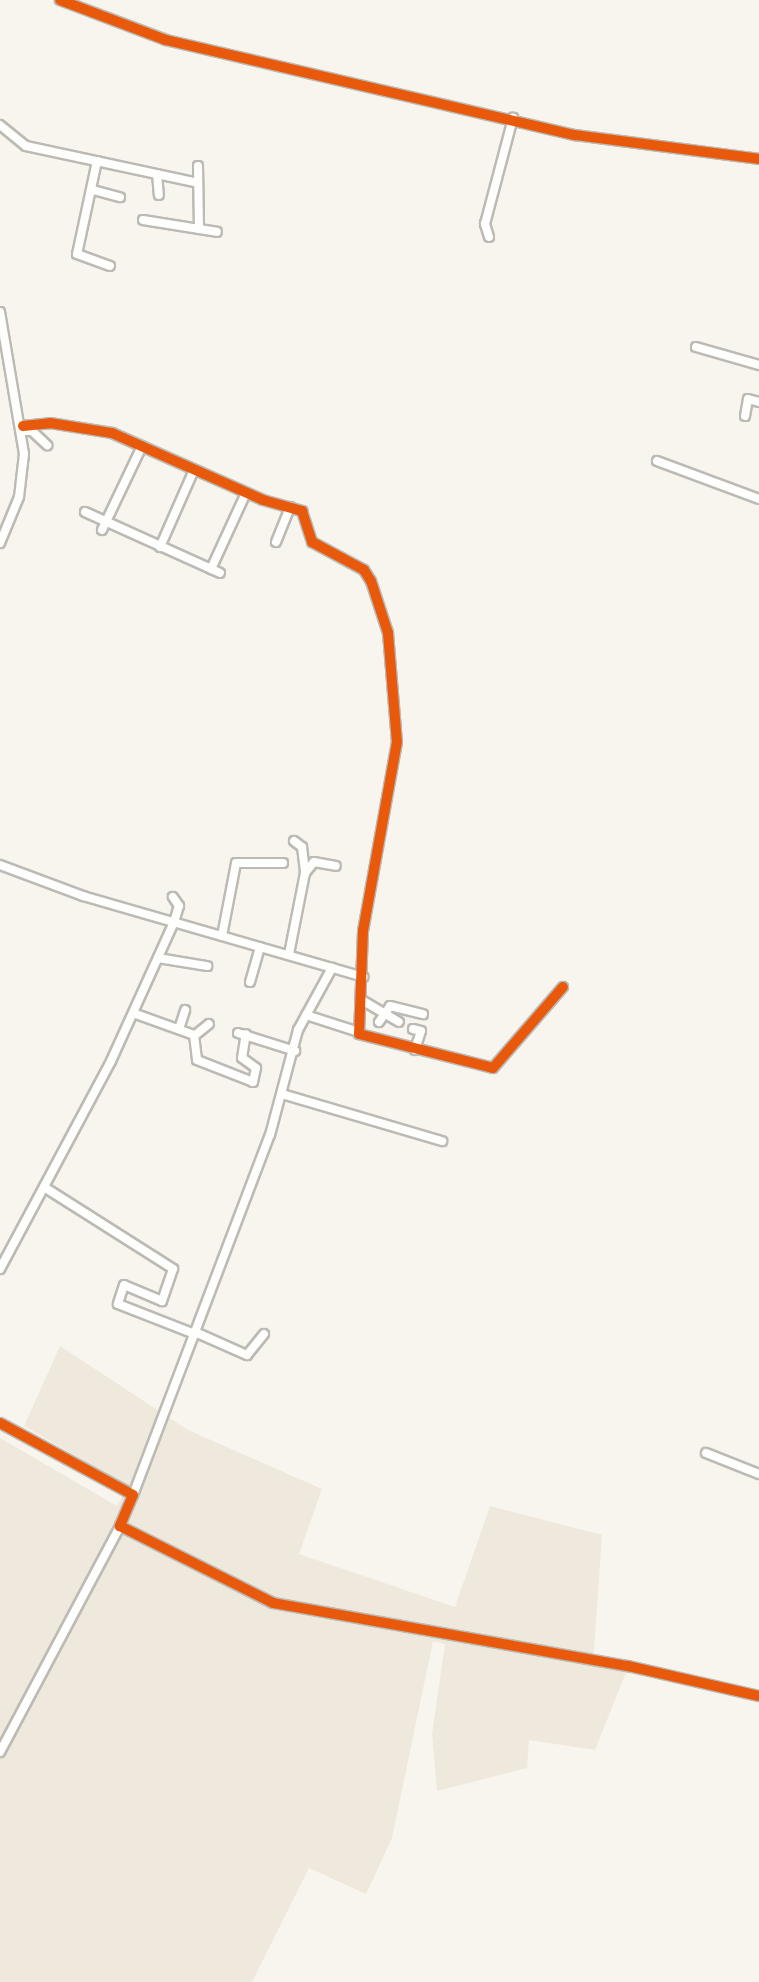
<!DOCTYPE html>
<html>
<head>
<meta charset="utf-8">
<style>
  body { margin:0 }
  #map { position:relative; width:759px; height:1982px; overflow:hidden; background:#f8f5ee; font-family:Arial,sans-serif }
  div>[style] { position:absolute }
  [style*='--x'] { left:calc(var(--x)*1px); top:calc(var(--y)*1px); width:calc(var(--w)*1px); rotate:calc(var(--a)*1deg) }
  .built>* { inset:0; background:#eee9dc }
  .roads { filter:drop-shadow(2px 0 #bcbab4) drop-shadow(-2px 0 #bcbab4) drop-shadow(0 2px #bcbab4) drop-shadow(0 -2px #bcbab4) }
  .minor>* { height:8px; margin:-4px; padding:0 4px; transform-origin:4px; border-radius:4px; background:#fefefc }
  .cycleway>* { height:10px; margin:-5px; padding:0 5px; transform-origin:5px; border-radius:5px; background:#e8590c }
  span { translate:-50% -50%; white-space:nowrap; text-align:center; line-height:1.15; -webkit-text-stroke:6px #fff; paint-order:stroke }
</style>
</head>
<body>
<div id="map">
  <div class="built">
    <div style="clip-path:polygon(60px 1346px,188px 1430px,322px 1489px,299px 1554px,455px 1607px,490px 1506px,602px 1535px,593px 1664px,627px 1670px,595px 1750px,529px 1740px,527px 1768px,437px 1791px,432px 1734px,445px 1644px,433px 1641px,392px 1838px,366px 1894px,309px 1868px,252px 1982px,0 1982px,0 1438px,117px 1506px,128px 1486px,24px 1426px)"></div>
  </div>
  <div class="roads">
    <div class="minor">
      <div style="--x:60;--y:0;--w:113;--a:20.7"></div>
      <div style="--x:166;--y:40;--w:420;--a:13.1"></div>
      <div style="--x:575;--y:135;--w:186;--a:7.4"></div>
      <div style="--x:0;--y:125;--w:33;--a:39"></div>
      <div style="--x:26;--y:146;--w:176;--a:12.1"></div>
      <div style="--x:97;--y:161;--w:95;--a:102.1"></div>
      <div style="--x:77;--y:254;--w:35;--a:20"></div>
      <div style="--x:157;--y:174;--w:21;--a:85"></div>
      <div style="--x:93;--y:190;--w:28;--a:15"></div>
      <div style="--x:143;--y:220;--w:57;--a:9.1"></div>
      <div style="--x:199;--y:229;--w:63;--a:-90.9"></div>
      <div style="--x:199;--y:229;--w:18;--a:9"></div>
      <div style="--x:489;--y:237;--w:14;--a:-107"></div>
      <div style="--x:485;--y:224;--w:110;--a:-75.2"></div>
      <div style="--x:0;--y:312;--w:144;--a:80.4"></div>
      <div style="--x:24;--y:454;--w:43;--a:96.6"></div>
      <div style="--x:19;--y:497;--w:50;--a:112.4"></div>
      <div style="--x:696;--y:347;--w:66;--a:15.9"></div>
      <div style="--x:745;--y:416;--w:17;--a:-80"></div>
      <div style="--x:748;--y:399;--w:11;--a:15"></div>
      <div style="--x:23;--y:426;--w:27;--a:-6"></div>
      <div style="--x:50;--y:423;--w:63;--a:9.2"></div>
      <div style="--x:112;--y:433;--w:165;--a:23.9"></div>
      <div style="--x:263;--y:500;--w:41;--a:15.8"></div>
      <div style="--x:302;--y:511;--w:33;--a:72"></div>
      <div style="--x:312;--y:542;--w:59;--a:28.3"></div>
      <div style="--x:364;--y:570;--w:13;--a:58"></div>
      <div style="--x:371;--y:581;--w:55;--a:71.9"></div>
      <div style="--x:388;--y:633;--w:109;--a:85.3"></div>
      <div style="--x:397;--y:742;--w:192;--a:100.2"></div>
      <div style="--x:363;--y:931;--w:103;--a:92.2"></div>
      <div style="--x:359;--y:1034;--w:138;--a:14.2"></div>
      <div style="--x:493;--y:1068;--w:107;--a:-49.2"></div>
      <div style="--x:24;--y:431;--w:8;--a:0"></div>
      <div style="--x:32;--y:431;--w:21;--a:43"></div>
      <div style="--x:657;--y:461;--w:109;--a:20.4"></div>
      <div style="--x:85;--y:512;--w:148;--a:24.3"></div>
      <div style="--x:102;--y:530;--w:93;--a:-64.5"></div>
      <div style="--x:276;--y:542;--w:38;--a:-68"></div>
      <div style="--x:160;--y:547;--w:84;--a:-66.2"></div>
      <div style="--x:211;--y:569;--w:84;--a:-65.3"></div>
      <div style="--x:294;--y:841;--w:10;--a:37"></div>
      <div style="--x:302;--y:847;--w:26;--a:83"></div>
      <div style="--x:0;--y:865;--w:89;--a:20.5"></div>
      <div style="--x:83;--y:896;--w:292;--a:16.1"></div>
      <div style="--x:222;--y:936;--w:74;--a:-79.1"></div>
      <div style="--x:236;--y:863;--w:47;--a:0"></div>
      <div style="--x:289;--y:954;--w:83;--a:-78.8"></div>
      <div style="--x:305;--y:873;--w:14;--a:-51"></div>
      <div style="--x:314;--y:862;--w:22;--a:10"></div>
      <div style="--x:158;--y:958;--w:50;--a:9.3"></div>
      <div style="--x:250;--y:982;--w:36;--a:-74"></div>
      <div style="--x:360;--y:999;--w:45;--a:30.5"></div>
      <div style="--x:133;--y:1013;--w:65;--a:19.8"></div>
      <div style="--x:194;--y:1035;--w:25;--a:83"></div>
      <div style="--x:197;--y:1060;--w:60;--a:21.4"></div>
      <div style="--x:253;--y:1082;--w:14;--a:-78"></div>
      <div style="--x:256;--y:1068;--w:17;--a:-144"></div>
      <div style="--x:242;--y:1058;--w:24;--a:-81"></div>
      <div style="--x:306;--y:1015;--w:56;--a:17.8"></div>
      <div style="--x:379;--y:1022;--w:19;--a:-55"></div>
      <div style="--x:390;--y:1006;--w:34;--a:14"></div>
      <div style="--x:179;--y:1029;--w:20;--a:-72"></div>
      <div style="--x:413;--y:1029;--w:8;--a:14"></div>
      <div style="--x:421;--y:1031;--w:20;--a:108"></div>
      <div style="--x:238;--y:1033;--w:60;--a:17.5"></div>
      <div style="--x:194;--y:1036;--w:19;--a:-39"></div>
      <div style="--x:282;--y:1094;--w:167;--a:16.4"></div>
      <div style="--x:44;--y:1187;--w:153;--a:32.4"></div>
      <div style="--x:173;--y:1269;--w:34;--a:109"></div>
      <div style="--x:162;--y:1301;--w:41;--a:-157.2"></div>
      <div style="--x:124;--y:1285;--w:20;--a:108"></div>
      <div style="--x:118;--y:1304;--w:83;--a:21.3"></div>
      <div style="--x:0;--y:1269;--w:236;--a:-61.9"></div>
      <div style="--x:111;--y:1061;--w:153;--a:-65.6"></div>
      <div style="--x:174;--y:922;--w:17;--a:-73"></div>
      <div style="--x:179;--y:906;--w:11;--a:-124"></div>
      <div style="--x:195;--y:1332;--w:57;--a:23.9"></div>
      <div style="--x:247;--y:1355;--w:27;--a:-51"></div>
      <div style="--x:0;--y:1423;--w:151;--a:28.4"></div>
      <div style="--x:133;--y:1495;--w:34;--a:113"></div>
      <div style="--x:120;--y:1526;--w:171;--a:26.7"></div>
      <div style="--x:273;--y:1603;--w:361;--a:10.1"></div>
      <div style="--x:628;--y:1666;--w:134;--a:12.9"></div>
      <div style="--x:706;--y:1453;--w:57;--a:21.6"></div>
      <div style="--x:133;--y:1495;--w:385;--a:-69.2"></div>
      <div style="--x:270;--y:1135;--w:109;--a:-75.1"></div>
      <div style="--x:298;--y:1030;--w:71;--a:-61.3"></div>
      <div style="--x:0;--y:1752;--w:256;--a:-62"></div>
    </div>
  </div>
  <div class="cycleway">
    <div style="--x:60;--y:0;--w:113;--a:20.7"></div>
    <div style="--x:166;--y:40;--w:420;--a:13.1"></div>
    <div style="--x:575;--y:135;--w:186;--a:7.4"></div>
    <div style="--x:23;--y:426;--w:27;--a:-6"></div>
    <div style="--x:50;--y:423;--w:63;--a:9.2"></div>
    <div style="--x:112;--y:433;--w:165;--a:23.9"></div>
    <div style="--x:263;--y:500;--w:41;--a:15.8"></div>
    <div style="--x:302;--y:511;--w:33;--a:72"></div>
    <div style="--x:312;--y:542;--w:59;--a:28.3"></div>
    <div style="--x:364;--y:570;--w:13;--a:58"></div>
    <div style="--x:371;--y:581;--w:55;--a:71.9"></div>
    <div style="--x:388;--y:633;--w:109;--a:85.3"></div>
    <div style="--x:397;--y:742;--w:192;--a:100.2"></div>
    <div style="--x:363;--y:931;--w:103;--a:92.2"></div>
    <div style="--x:359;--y:1034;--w:138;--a:14.2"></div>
    <div style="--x:493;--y:1068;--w:107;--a:-49.2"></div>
    <div style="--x:0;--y:1423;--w:151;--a:28.4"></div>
    <div style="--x:133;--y:1495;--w:34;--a:113"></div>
    <div style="--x:120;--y:1526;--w:171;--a:26.7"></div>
    <div style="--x:273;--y:1603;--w:361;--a:10.1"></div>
    <div style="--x:628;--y:1666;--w:134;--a:12.9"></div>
  </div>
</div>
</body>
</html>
